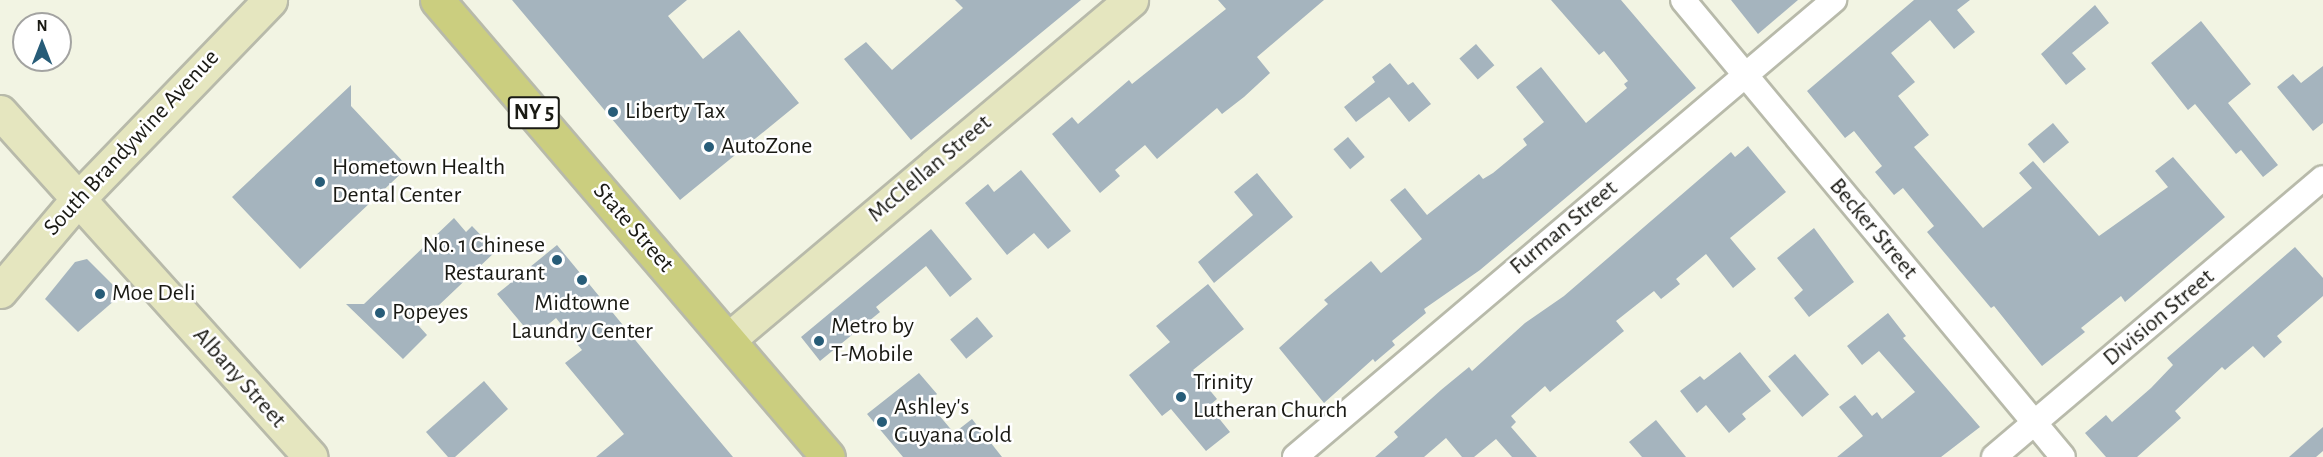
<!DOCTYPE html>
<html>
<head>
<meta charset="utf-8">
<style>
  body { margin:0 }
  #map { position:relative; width:2323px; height:457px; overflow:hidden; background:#f2f4e3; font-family:"Alegreya Sans",sans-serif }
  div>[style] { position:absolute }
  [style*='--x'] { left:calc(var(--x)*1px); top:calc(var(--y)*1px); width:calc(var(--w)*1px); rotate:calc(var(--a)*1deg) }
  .building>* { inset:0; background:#a5b4be; transform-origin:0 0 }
  .roads { filter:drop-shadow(2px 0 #b8baaa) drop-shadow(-2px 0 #b8baaa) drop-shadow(0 2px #b8baaa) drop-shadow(0 -2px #b8baaa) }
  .street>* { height:24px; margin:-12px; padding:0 12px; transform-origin:12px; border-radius:12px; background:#fff }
  .secondary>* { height:33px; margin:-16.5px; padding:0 16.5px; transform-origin:16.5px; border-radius:16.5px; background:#e5e6bf }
  .primary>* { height:33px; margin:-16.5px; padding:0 16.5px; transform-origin:16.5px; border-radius:16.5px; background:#cbce7f }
  .dots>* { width:16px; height:16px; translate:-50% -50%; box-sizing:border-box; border:3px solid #fff; border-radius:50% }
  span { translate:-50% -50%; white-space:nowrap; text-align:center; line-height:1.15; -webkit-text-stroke:5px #fff; paint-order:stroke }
  .shield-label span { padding:2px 4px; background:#fff; border:2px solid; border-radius:4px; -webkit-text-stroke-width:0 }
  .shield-label { font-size:22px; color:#1a1a14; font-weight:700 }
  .poi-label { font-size:24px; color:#1a1a14 }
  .left { translate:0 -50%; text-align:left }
  .right { translate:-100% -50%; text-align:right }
  .street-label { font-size:24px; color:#1a1a14 }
  .north { position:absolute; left:12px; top:12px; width:60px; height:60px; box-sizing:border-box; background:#fff; border:2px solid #a3a3a1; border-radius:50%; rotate:0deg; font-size:16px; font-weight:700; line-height:24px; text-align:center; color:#1a1a14 }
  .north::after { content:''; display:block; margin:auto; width:21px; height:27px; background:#275c78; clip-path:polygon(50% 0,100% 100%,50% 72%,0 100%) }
</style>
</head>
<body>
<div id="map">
  <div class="building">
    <div style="clip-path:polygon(512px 0,687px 0,668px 16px,703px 59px,739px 30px,799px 103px,680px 200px)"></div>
    <div style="clip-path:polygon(955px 0,1081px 0,911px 140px,844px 59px,866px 42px,892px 70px,963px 8px)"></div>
    <div style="clip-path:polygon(1218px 0,1324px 0,1257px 57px,1270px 73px,1244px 97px,1222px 114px,1217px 108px,1157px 159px,1145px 145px,1115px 170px,1120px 176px,1100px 193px,1052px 134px,1072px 117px,1078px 124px,1129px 80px,1132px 84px,1226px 9px)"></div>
    <div style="clip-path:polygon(1551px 0,1621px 0,1696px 88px,1480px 270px,1424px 309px,1426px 313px,1392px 341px,1395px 345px,1375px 362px,1373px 359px,1324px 403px,1279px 348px,1328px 304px,1324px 300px,1371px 261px,1381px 273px,1422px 239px,1390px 200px,1405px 188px,1427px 215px,1479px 174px,1483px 179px,1493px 173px,1527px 145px,1523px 139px,1544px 122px,1516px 87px,1541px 67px,1586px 123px,1627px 88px,1624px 84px,1628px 81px,1604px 51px,1599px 55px)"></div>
    <div style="clip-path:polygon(1731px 0,1798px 0,1758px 34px)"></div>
    <div style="clip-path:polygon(1914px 0,1970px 0,1957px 10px,1975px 32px,1954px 49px,1930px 20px,1891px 53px,1915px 82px,1898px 96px,1929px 135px,1914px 147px,1983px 228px,2032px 188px,2019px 173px,2033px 161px,2099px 236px,2168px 187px,2155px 171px,2173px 157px,2225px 217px,2125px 302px,2121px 296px,2081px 328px,2085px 332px,2042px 366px,1994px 306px,1991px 308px,1927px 232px,1934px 226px,1903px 188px,1894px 195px,1875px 172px,1882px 166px,1854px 131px,1845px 138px,1807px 91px)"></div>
    <div style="clip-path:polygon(2095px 5px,2109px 23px,2072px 53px,2086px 69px,2066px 85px,2041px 54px)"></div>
    <div style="clip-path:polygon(2201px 21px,2251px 84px,2228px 103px,2278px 165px,2263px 177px,2241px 150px,2236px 154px,2195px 104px,2188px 110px,2151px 63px)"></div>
    <div style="left:1476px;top:44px;width:28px;height:22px;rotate:49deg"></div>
    <div style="clip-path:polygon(1390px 63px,1408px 85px,1413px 82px,1431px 104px,1409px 122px,1389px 97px,1356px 122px,1344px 107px,1375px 82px,1372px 77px)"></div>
    <div style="clip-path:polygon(2323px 66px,2323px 123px,2313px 131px,2277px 87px,2293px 74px,2301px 83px)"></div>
    <div style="clip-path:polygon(351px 85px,351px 106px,408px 167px,300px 269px,232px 197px)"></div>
    <div style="left:2053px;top:123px;width:25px;height:33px;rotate:50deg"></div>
    <div style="left:1348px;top:137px;width:26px;height:19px;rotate:50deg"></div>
    <div style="clip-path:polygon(1748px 146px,1786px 192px,1730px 238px,1756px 269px,1733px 288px,1706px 254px,1676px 279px,1680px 284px,1661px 299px,1654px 291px,1616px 321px,1624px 331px,1550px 392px,1545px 386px,1511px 416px,1516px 422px,1511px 427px,1537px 457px,1512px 457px,1496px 439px,1474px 457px,1462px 457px,1446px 438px,1424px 457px,1375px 457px,1398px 437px,1394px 432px,1441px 390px,1469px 367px,1472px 371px,1525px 323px,1564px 296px,1731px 152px,1735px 157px)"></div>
    <div style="clip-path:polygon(1021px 170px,1071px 231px,1048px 249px,1034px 233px,1007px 255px,965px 203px,988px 184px,994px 192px)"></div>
    <div style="clip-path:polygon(1257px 173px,1293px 217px,1214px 283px,1198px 262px,1253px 215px,1234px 192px)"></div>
    <div style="clip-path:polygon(454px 218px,466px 232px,472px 226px,496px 251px,418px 325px,427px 335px,403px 359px,346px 304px,364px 304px)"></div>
    <div style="clip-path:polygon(1814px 228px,1854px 282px,1809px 317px,1794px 298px,1803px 290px,1777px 258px)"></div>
    <div style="clip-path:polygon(931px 229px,972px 279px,950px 297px,926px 266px,876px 307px,880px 312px,820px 361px,801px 337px)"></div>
    <div style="clip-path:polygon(557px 245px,664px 375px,733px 457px,596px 457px,624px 434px,565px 363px,582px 350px,556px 318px,533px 337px,497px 294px)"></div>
    <div style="clip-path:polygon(2295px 247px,2323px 278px,2323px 296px,2277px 336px,2282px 342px,2264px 358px,2253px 346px,2225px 370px,2222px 367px,2175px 411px,2181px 418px,2137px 457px,2106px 457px,2085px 433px,2106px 415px,2112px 422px,2151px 388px,2173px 365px,2167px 358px)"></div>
    <div style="clip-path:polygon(87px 259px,122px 294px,78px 332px,45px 299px,75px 262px)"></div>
    <div style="clip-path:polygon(1208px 284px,1244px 329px,1193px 370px,1217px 399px,1209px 406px,1230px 432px,1206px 451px,1171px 409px,1162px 416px,1129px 375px,1170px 342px,1156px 326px)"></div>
    <div style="clip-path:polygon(1888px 313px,1906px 336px,1903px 338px,1980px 427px,1941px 457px,1837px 457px,1863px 436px,1839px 407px,1855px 395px,1872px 416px,1877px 412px,1882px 419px,1915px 392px,1879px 351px,1862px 365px,1847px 346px)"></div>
    <div style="left:977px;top:317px;width:25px;height:35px;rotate:50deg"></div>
    <div style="clip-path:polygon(1740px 352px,1771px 391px,1742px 414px,1746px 419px,1729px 433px,1706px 405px,1697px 413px,1680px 391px,1700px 376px,1704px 380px)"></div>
    <div style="left:1795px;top:354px;width:53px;height:35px;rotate:50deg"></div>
    <div style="clip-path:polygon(919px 373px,937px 394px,928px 402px,954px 433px,972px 419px,1002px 457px,903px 457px,867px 414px)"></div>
    <div style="clip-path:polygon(484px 381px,508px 409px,455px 457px,448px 457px,426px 432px)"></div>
    <div style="clip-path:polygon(1656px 420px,1686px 457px,1642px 457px,1629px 442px)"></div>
    <div style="clip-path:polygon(2323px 427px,2323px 451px,2316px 457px,2289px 457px)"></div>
  </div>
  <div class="roads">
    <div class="street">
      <div style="--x:1683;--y:0;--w:594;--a:50.26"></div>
      <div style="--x:1295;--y:457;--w:707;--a:-40.29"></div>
      <div style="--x:1994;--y:457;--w:431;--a:-40.3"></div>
    </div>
    <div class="secondary">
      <div style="--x:0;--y:112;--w:464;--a:48"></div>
      <div style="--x:0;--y:291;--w:119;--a:-49.8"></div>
      <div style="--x:77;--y:200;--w:278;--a:-46"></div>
      <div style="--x:729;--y:339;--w:526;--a:-40.14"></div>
    </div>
    <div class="primary">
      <div style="--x:437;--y:0;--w:601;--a:49.45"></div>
    </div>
  </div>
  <div class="dots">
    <div style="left:613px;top:112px;background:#275c78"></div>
    <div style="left:709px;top:147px;background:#275c78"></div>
    <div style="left:320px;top:182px;background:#275c78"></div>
    <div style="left:557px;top:260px;background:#275c78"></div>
    <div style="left:582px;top:280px;background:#275c78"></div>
    <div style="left:100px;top:294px;background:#275c78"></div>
    <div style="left:380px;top:313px;background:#275c78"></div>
    <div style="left:819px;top:341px;background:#275c78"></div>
    <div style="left:1181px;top:397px;background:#275c78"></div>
    <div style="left:882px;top:422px;background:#275c78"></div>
  </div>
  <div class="shield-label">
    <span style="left:534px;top:113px">NY 5</span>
  </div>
  <div class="poi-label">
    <span class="left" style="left:625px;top:112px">Liberty Tax</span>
    <span class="left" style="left:721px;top:147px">AutoZone</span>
    <span class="left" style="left:332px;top:182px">Hometown Health<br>Dental Center</span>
    <span class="right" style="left:545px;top:260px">No. 1 Chinese<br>Restaurant</span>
    <span class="left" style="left:112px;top:294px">Moe Deli</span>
    <span style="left:582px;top:318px">Midtowne<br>Laundry Center</span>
    <span class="left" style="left:392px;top:313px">Popeyes</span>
    <span class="left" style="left:831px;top:341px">Metro by<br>T-Mobile</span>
    <span class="left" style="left:1193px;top:397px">Trinity<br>Lutheran Church</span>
    <span class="left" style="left:894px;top:422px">Ashley's<br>Guyana Gold</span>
  </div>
  <div class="street-label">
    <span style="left:132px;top:143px;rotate:-47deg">South Brandywine Avenue</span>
    <span style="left:930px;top:169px;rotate:-40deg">McClellan Street</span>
    <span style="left:633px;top:228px;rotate:49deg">State Street</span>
    <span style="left:1564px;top:228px;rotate:-40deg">Furman Street</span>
    <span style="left:1873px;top:229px;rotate:50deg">Becker Street</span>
    <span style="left:2159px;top:318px;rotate:-40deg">Division Street</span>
    <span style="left:239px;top:378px;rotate:48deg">Albany Street</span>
  </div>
  <div class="north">N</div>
</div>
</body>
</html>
